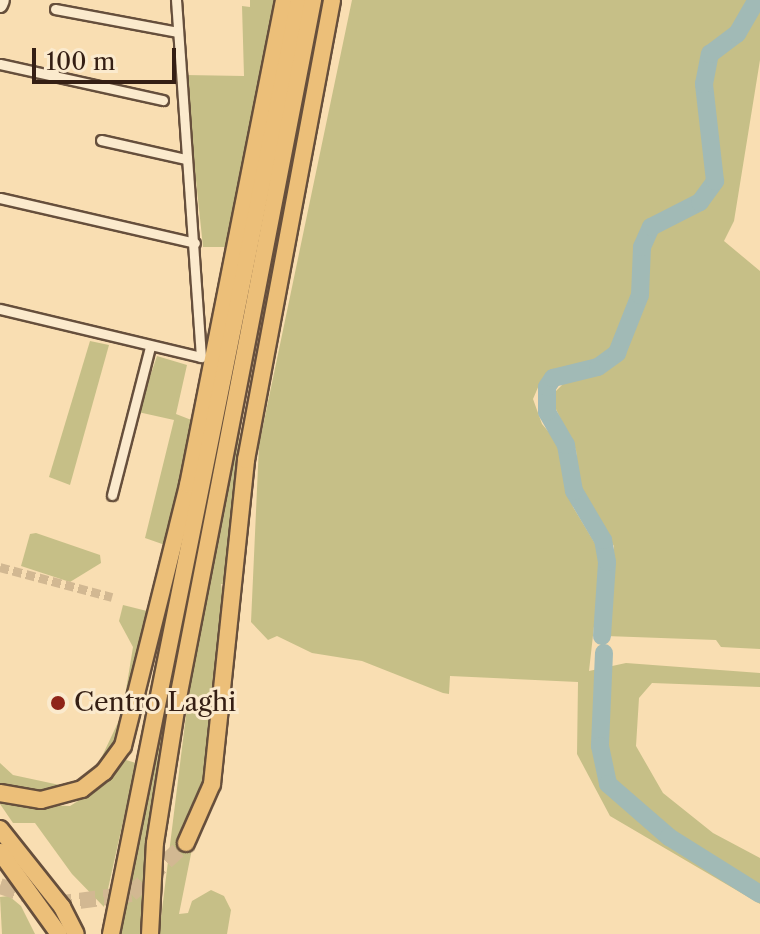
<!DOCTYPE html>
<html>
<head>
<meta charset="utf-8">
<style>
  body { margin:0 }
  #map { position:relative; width:760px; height:934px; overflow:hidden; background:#f9deb2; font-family:"Libre Caslon Text",serif }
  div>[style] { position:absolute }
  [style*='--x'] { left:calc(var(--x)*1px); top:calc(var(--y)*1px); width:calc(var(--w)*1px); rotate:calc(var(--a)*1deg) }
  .green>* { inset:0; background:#c6bf87 }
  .river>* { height:18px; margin:-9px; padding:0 9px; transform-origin:9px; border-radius:9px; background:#a1bab6 }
  .street-tunnel>* { height:9px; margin-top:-4.5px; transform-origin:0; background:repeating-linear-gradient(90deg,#d2b892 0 9px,transparent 0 13.5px) }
  .highway-tunnel>* { height:16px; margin-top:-8px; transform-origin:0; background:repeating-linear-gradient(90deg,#d2b892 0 16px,transparent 0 24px) }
  .roads { filter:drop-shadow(2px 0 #664f3c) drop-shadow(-2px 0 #664f3c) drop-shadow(0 2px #664f3c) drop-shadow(0 -2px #664f3c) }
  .street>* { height:9px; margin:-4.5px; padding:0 4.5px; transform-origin:4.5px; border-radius:4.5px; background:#fbeacd }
  .secondary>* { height:14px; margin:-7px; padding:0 7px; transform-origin:7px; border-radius:7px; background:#fbeacd }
  .highway>* { height:16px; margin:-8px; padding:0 8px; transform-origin:8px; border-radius:8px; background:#ecbf79 }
  .dots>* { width:22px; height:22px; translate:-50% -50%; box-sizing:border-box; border:4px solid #fbeacd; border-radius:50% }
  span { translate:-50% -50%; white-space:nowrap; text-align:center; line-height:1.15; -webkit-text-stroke:6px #fbeacd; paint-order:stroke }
  .poi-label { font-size:26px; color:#351f14 }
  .left { translate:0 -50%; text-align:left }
  .scale { position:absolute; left:32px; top:48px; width:144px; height:36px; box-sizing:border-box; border:4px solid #351f14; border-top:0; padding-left:10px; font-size:24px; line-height:28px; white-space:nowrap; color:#351f14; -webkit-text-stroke:6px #fbeacd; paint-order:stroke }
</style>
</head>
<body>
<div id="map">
  <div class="green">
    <div style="clip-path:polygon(250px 0,278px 0,227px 247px,203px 247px,185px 75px,244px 76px,242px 6px,250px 7px)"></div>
    <div style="clip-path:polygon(352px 0,760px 0,760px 60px,734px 221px,724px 241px,760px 271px,760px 649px,721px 647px,716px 640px,606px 636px,614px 546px,580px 495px,576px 450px,550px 397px,570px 377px,607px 368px,628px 340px,640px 302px,636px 299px,612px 352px,593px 365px,560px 372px,539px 385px,533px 399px,542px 424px,558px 443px,573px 507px,602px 555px,589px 671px,626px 663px,760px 673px,760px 687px,652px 683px,639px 698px,636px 746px,663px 793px,713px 833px,760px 858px,760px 904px,610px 816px,577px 754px,578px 682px,450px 676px,449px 694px,443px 693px,362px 661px,312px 653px,277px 636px,268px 640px,251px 622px,259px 445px)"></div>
    <div style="clip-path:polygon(90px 341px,109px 345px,70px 485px,49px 477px)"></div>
    <div style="clip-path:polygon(157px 356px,187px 365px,176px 414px,194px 421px,165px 545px,145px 538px,174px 420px,138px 412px)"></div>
    <div style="clip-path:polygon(240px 429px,226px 584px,221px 584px,224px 603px,207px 779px,183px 838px,192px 849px,179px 914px,188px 913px,192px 901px,211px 890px,224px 896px,231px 910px,227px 934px,159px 934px,191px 675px)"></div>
    <div style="clip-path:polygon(36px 533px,100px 555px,101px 563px,70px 582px,21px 566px,30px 534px)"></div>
    <div style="clip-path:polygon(123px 605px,151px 612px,127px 719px,107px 763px,97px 767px,122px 714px,133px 647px,119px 621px)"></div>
    <div style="clip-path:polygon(165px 702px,170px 703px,142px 934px,119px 934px)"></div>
    <div style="clip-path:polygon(126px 760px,136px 763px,104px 907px,72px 874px,35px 823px,13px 823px,0 804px,70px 806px,107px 783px)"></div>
    <div style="clip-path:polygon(0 763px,13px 775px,69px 787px,57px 794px,0 786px)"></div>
    <div style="clip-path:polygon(9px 896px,21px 906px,35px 934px,2px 934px,0 897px)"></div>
  </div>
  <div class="river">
    <div style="--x:602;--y:636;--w:74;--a:-86.1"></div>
    <div style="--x:607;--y:562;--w:22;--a:-100"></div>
    <div style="--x:603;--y:540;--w:57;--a:-120.6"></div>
    <div style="--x:574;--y:491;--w:47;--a:-99.9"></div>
    <div style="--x:566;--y:445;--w:38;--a:-120"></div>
    <div style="--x:547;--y:412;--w:25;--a:-90"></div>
    <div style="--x:547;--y:387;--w:11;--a:-56"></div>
    <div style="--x:553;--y:378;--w:46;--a:-13.7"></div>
    <div style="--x:598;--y:367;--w:24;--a:-36"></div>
    <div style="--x:617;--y:353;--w:62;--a:-68.4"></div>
    <div style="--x:640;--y:295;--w:48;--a:-87.6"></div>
    <div style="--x:642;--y:247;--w:22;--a:-66"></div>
    <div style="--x:651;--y:227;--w:55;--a:-27"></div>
    <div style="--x:700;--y:202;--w:26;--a:-54"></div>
    <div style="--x:715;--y:181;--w:98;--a:-96.5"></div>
    <div style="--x:704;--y:84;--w:31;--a:-79"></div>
    <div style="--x:710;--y:54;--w:34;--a:-37"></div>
    <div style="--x:737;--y:34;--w:39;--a:-60"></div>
    <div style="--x:604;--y:653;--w:93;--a:92.5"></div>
    <div style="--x:600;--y:746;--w:39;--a:78"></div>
    <div style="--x:608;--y:784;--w:81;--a:41"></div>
    <div style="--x:669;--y:837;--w:107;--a:32.1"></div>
  </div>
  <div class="street-tunnel">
    <div style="--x:0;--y:567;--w:116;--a:15"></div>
  </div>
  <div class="highway-tunnel">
    <div style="--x:0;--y:886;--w:59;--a:17.8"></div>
    <div style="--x:56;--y:904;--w:76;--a:-7.6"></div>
    <div style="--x:131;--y:894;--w:75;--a:-42.8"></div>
  </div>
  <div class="roads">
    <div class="street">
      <div style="--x:55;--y:9;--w:125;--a:10.6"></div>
      <div style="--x:0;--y:64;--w:167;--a:12.5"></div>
      <div style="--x:101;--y:140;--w:86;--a:12.7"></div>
      <div style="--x:0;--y:198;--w:200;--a:13"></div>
      <div style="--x:0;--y:309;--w:207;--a:13.4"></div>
      <div style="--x:201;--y:357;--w:358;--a:-94"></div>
      <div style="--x:112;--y:495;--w:153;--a:-75.6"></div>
    </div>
    <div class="secondary">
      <div style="--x:0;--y:5;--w:5;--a:-68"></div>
    </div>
    <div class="highway">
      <div style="--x:0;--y:793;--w:42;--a:9.7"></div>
      <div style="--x:41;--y:800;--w:42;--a:-15"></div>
      <div style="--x:82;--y:789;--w:28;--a:-38"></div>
      <div style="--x:104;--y:772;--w:32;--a:-54"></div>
      <div style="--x:123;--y:746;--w:269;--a:-76"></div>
      <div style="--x:188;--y:485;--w:494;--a:-78.8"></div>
      <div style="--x:0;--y:829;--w:100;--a:51.5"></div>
      <div style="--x:62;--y:907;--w:30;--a:63"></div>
      <div style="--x:186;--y:843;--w:64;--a:-66.2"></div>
      <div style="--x:212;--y:784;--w:326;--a:-84"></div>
      <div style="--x:246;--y:460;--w:468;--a:-79.4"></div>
      <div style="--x:0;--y:852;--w:101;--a:54.3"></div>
      <div style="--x:111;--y:934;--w:953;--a:-78.62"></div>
      <div style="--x:150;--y:934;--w:91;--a:-86.9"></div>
      <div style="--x:155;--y:843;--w:147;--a:-81"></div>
      <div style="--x:178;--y:698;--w:711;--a:-79.05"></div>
    </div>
  </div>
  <div class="dots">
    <div style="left:58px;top:703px;background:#8f2418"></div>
  </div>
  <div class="poi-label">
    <span class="left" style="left:74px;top:703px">Centro Laghi</span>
  </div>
  <div class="scale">100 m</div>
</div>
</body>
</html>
